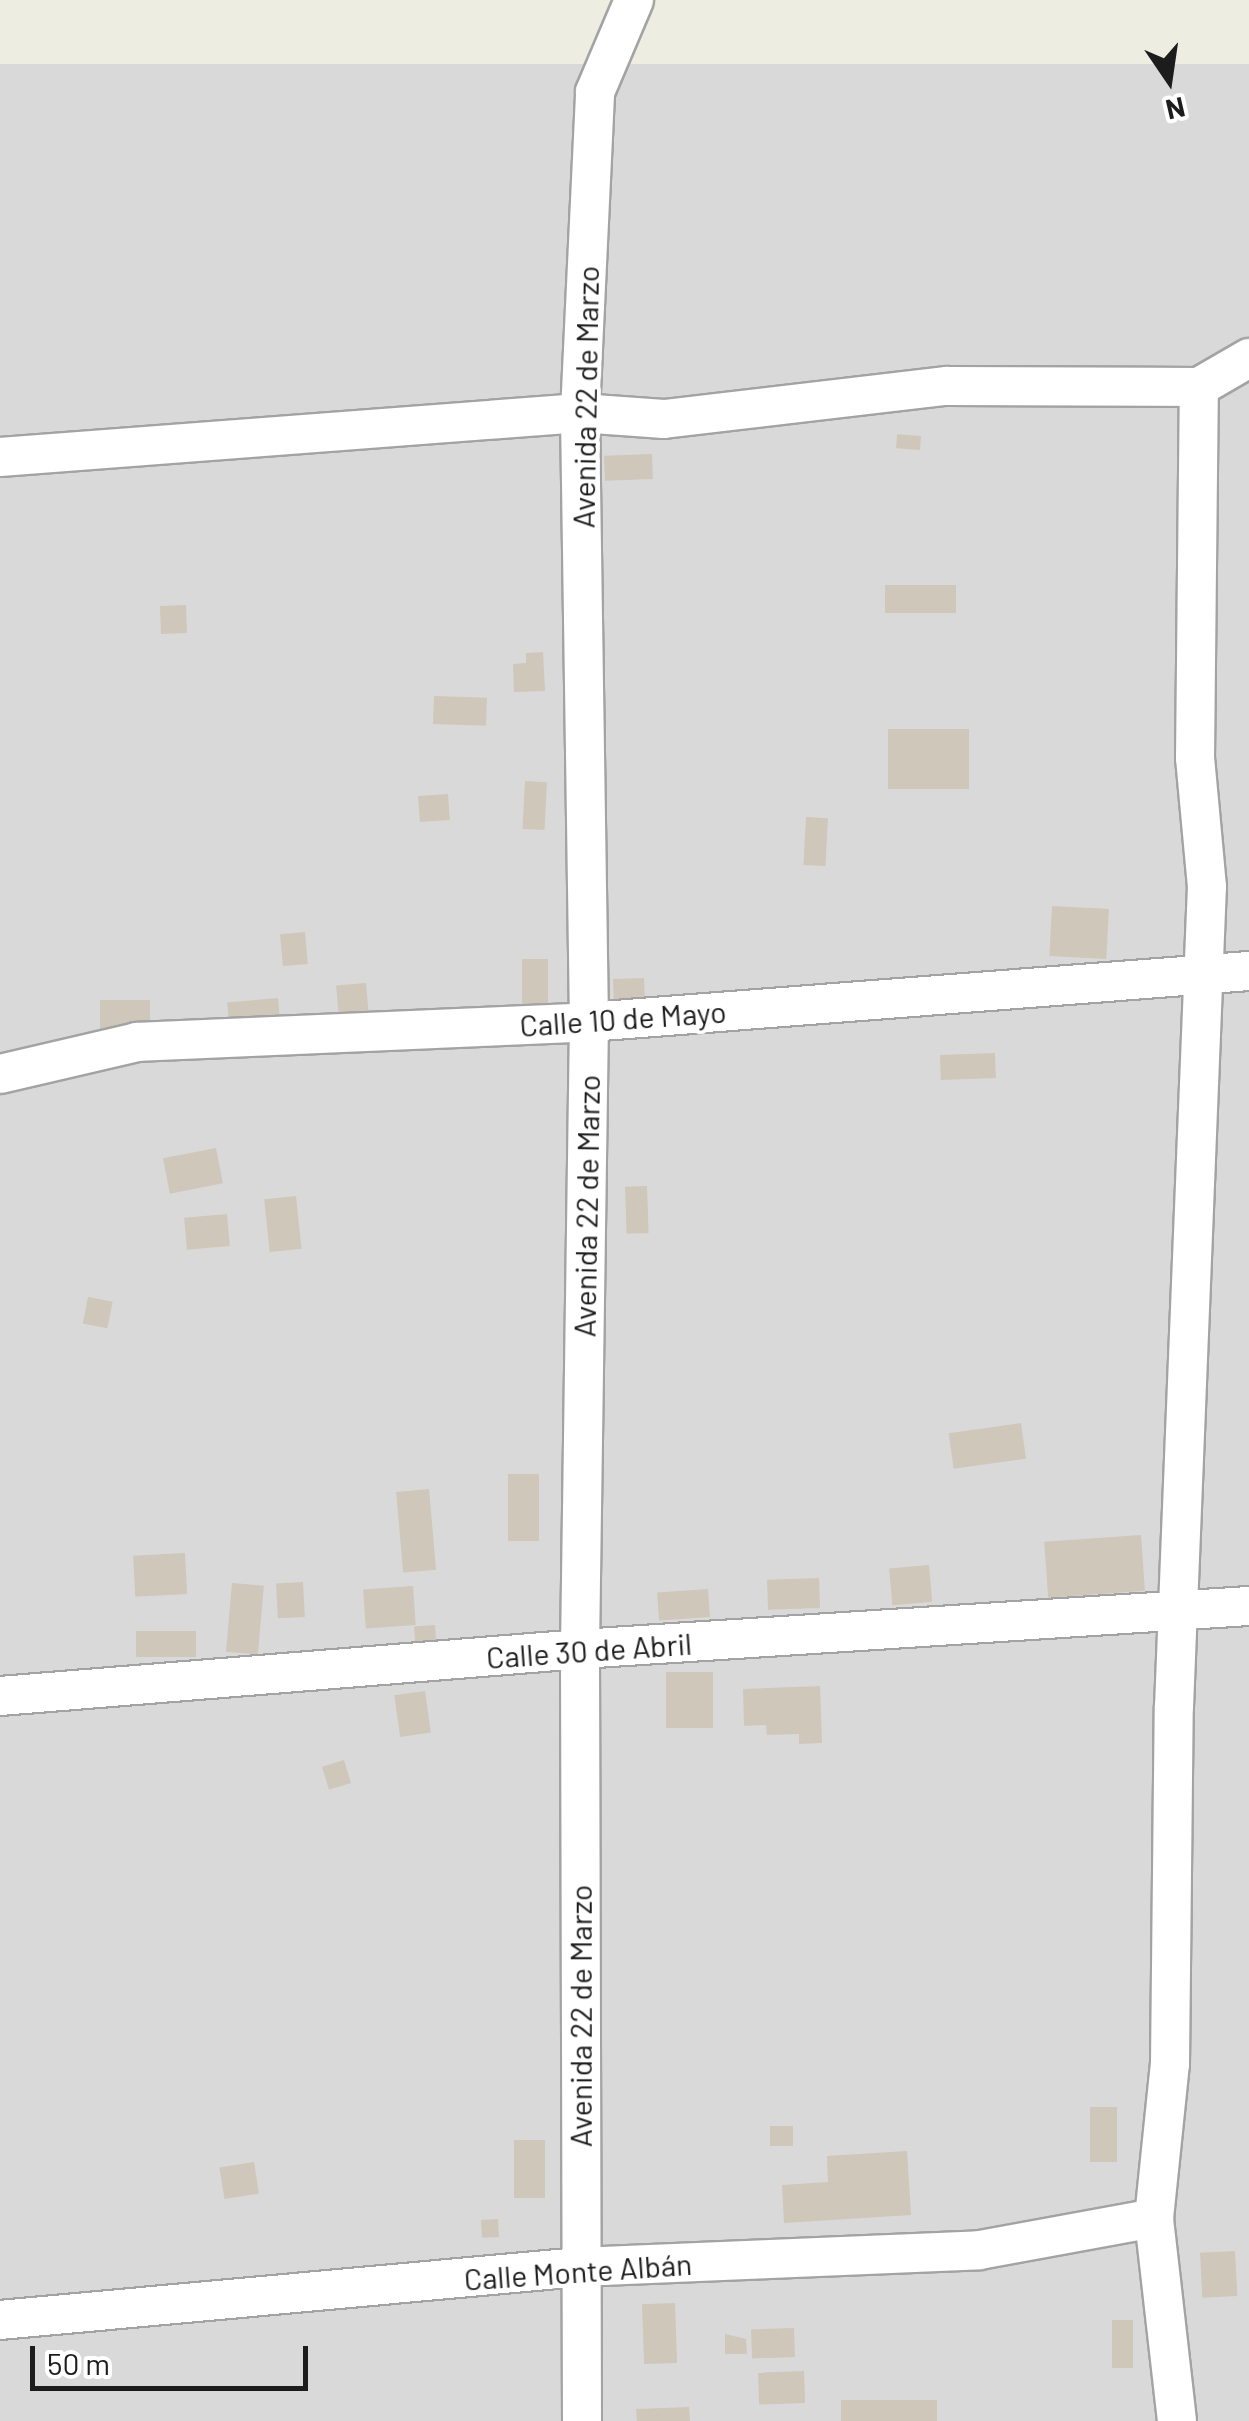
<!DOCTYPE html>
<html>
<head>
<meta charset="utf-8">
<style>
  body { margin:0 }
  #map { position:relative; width:1249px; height:2421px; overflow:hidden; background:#eeede1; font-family:Barlow,sans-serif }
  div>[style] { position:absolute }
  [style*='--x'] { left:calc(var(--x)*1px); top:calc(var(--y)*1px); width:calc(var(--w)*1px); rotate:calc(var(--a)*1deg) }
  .residential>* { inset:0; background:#dad9d9; transform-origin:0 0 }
  .building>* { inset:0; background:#cec7ba; transform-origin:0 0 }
  .roads { filter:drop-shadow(2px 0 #a3a3a3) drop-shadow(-2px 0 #a3a3a3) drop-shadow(0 2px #a3a3a3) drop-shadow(0 -2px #a3a3a3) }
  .street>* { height:38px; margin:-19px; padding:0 19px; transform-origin:19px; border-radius:19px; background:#fff }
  span { translate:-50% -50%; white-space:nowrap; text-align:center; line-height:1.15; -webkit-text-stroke:8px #fff; paint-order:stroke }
  .street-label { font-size:30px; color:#1c1c1c }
  .north { position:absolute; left:1119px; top:30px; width:100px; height:100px; -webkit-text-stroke:8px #fff; paint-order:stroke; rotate:167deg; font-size:28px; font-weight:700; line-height:40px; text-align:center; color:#1c1c1c }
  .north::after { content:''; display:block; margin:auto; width:35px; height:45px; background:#1c1c1c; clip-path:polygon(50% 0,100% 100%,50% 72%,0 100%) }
  .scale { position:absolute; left:30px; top:2346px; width:278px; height:45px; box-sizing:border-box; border:5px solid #1c1c1c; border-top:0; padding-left:12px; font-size:30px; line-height:35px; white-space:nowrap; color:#1c1c1c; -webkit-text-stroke:8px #fff; paint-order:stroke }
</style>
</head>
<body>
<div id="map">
  <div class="residential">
    <div style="left:1249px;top:64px;width:2357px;height:1255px;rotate:90deg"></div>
  </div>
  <div class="building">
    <div style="left:921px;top:436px;width:14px;height:24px;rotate:94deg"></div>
    <div style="left:652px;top:454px;width:25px;height:48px;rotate:88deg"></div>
    <div style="left:956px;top:585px;width:28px;height:71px;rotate:90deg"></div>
    <div style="left:186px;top:605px;width:28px;height:26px;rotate:88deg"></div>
    <div style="clip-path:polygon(543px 652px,545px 691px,514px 692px,513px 664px,526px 663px,526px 653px)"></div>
    <div style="left:434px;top:696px;width:53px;height:28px;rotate:2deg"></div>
    <div style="left:969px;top:729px;width:60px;height:81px;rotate:90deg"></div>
    <div style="left:525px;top:781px;width:22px;height:48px;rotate:3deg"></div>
    <div style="left:448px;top:794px;width:26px;height:30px;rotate:86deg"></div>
    <div style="left:806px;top:817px;width:22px;height:48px;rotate:3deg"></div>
    <div style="left:1052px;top:906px;width:57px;height:50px;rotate:3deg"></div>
    <div style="left:305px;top:932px;width:32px;height:25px;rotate:85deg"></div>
    <div style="left:522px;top:959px;width:26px;height:49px"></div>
    <div style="left:644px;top:978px;width:26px;height:31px;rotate:88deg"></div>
    <div style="left:366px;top:983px;width:35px;height:30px;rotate:85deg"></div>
    <div style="left:278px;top:998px;width:23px;height:51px;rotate:85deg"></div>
    <div style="left:150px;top:1000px;width:30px;height:50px;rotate:90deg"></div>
    <div style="left:995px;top:1053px;width:25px;height:55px;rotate:88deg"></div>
    <div style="left:216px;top:1148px;width:36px;height:54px;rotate:79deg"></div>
    <div style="left:647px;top:1186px;width:47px;height:22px;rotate:88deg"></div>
    <div style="left:296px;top:1196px;width:53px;height:32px;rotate:84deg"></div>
    <div style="left:227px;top:1214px;width:32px;height:43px;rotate:85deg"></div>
    <div style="left:88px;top:1297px;width:25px;height:27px;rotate:11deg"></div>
    <div style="left:1021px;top:1423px;width:36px;height:73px;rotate:82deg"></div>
    <div style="left:508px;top:1474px;width:31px;height:67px"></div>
    <div style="left:429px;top:1489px;width:81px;height:33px;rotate:85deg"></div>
    <div style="left:1141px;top:1535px;width:56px;height:97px;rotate:86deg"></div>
    <div style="left:185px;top:1553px;width:41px;height:52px;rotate:87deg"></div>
    <div style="left:929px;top:1565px;width:37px;height:40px;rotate:85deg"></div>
    <div style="left:819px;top:1578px;width:30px;height:52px;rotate:88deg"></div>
    <div style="left:303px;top:1582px;width:35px;height:27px;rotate:87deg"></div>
    <div style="left:232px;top:1583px;width:32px;height:69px;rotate:5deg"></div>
    <div style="left:413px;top:1586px;width:39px;height:50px;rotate:86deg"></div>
    <div style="left:708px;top:1589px;width:28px;height:51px;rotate:86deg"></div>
    <div style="left:435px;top:1625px;width:15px;height:21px;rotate:86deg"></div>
    <div style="left:196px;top:1631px;width:26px;height:60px;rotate:90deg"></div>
    <div style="left:666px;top:1672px;width:47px;height:56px"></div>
    <div style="clip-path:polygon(820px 1686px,822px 1743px,799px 1744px,799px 1734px,767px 1735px,766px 1725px,744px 1726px,743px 1689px)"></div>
    <div style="left:425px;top:1691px;width:42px;height:31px;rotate:82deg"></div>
    <div style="left:344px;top:1760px;width:24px;height:23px;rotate:73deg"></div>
    <div style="left:1090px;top:2107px;width:27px;height:55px"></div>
    <div style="left:770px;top:2126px;width:23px;height:20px"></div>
    <div style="left:514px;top:2140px;width:31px;height:58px"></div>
    <div style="clip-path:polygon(907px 2151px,911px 2215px,784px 2223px,782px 2185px,828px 2182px,827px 2156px)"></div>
    <div style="left:254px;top:2162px;width:32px;height:35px;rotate:81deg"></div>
    <div style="left:498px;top:2219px;width:18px;height:17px;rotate:87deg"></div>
    <div style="left:1235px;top:2251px;width:45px;height:35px;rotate:87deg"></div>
    <div style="left:675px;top:2303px;width:60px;height:33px;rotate:88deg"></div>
    <div style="left:1112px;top:2320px;width:21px;height:48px"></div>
    <div style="left:794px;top:2328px;width:29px;height:43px;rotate:88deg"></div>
    <div style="clip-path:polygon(725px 2334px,746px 2339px,747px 2354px,725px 2354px)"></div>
    <div style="left:804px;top:2371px;width:32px;height:46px;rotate:88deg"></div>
    <div style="left:841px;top:2400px;width:96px;height:21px"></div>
    <div style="clip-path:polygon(689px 2407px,690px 2421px,637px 2421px,636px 2409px)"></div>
  </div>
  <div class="roads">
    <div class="street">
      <div style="--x:0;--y:457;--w:582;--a:-4.34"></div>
      <div style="--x:580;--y:413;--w:84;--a:4.1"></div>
      <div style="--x:664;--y:419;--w:285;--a:-6.7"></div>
      <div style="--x:947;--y:386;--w:252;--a:0.2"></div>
      <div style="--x:1199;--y:387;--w:58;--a:-30.1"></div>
      <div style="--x:0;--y:1074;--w:141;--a:-13.1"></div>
      <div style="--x:137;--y:1042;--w:452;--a:-2.5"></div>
      <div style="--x:589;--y:1022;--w:662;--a:-4.42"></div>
      <div style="--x:0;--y:1696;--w:582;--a:-4.63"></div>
      <div style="--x:580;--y:1649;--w:670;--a:-3.68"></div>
      <div style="--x:0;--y:2320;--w:581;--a:-5.23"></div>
      <div style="--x:579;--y:2267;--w:401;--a:-2.4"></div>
      <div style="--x:980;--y:2250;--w:177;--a:-10.4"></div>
      <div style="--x:582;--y:2421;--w:772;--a:-90.15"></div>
      <div style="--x:580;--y:1649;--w:627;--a:-89.18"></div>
      <div style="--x:589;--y:1022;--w:609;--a:-90.85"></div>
      <div style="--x:580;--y:413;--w:321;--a:-87.3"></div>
      <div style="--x:595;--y:92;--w:100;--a:-67"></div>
      <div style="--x:1177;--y:2421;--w:204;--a:-96.5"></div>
      <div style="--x:1154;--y:2218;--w:155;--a:-84.1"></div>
      <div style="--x:1170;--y:2064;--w:357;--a:-89.4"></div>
      <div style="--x:1174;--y:1707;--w:821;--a:-87.7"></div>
      <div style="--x:1207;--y:887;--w:130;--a:-95.3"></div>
      <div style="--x:1195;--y:758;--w:371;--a:-89.4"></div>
    </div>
  </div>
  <div class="street-label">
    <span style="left:585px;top:397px;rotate:-89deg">Avenida 22 de Marzo</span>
    <span style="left:623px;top:1018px;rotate:-4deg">Calle 10 de Mayo</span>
    <span style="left:586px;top:1206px;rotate:-89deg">Avenida 22 de Marzo</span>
    <span style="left:589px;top:1650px;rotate:-4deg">Calle 30 de Abril</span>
    <span style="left:580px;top:2016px;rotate:-90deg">Avenida 22 de Marzo</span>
    <span style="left:578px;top:2271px;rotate:-4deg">Calle Monte Albán</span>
  </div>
  <div class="north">N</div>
  <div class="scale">50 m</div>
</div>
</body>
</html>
